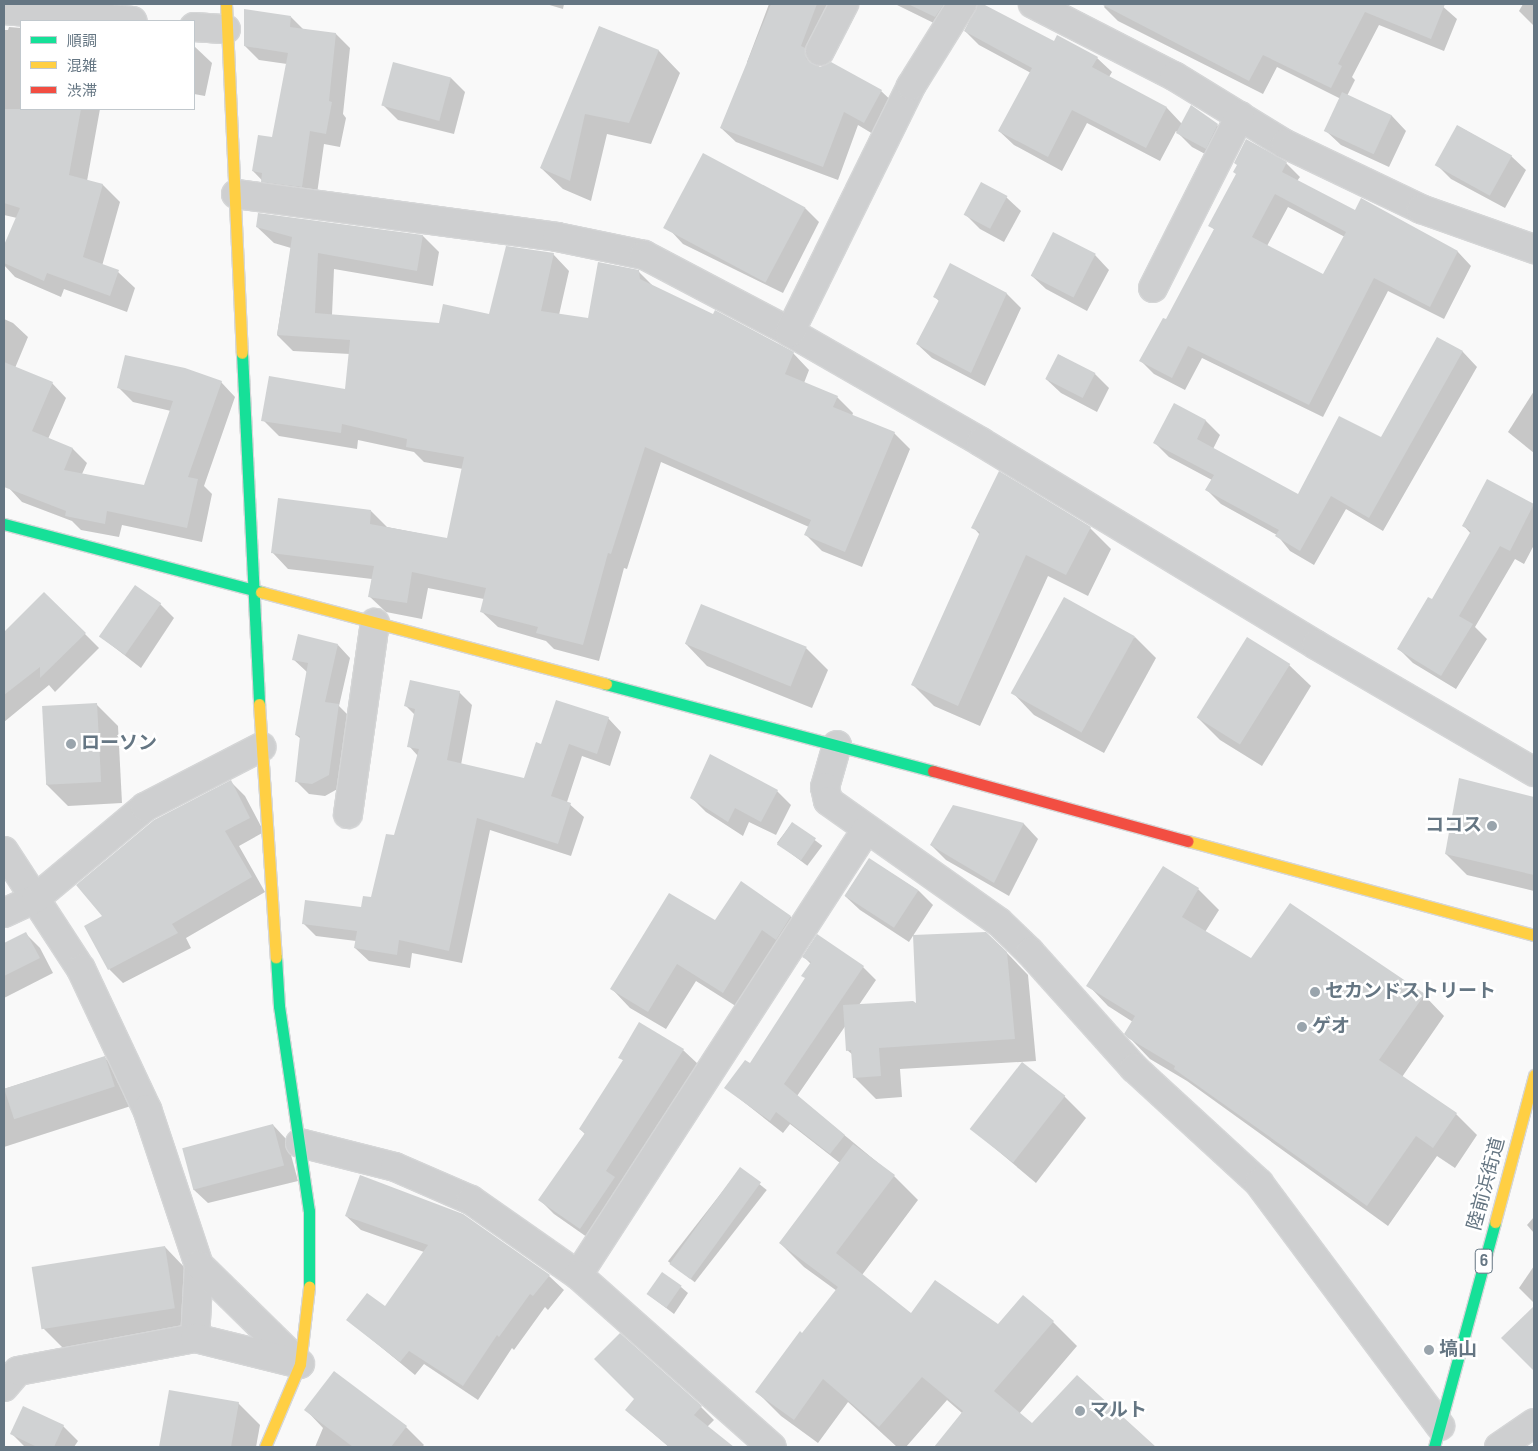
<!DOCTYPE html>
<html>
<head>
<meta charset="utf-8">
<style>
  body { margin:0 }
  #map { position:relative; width:1538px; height:1451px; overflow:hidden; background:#f9f9f9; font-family:"Sofia Sans Condensed","Noto Sans JP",sans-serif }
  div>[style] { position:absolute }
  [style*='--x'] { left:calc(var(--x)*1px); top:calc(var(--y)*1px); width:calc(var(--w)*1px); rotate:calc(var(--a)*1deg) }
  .shadow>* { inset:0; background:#0003; transform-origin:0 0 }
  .building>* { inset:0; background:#d0d2d3; transform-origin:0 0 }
  .roads { filter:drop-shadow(1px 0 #d5d6d7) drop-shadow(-1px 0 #d5d6d7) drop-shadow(0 1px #d5d6d7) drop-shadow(0 -1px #d5d6d7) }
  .street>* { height:28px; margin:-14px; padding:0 14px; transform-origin:14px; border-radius:14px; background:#cecfd0 }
  .fast>* { height:11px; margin:-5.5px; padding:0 5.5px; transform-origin:5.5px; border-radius:5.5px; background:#16e098 }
  .slow>* { height:11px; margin:-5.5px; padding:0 5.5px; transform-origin:5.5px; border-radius:5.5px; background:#ffcf43 }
  .jam>* { height:11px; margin:-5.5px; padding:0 5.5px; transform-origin:5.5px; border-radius:5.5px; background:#f24e42 }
  .dots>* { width:14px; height:14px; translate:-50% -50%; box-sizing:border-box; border:2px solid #fff; border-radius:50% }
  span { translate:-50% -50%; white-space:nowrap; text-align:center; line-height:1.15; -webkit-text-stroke:5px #fff; paint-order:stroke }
  .shield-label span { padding:1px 4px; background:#fff; border:1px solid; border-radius:4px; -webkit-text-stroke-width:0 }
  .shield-label { font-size:18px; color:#657683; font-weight:700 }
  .poi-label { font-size:19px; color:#657683; font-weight:700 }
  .left { translate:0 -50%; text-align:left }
  .right { translate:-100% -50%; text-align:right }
  .street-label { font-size:19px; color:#657683 }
  .frame { position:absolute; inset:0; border:5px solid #657683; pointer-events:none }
  .legend { position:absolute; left:20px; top:20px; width:175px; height:90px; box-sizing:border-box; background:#fff; border:1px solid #c1c8cd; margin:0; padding:6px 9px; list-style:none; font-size:15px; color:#657683 }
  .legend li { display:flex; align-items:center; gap:10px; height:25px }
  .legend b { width:25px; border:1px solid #c1c8cd }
</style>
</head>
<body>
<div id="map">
  <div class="shadow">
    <div style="clip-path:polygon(546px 4px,564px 4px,563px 9px)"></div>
    <div style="clip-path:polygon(769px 4px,830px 4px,815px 61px,819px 67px,881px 91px,896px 105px,878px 137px,858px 125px,838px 180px,736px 142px,721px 128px,749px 64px,747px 62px)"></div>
    <div style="clip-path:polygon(895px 4px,966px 4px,950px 31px)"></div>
    <div style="clip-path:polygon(978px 4px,1055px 43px,1097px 58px,1112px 72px,1109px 77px,1167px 108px,1182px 124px,1217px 125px,1231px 139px,1220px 162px,1192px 147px,1176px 131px,1160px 161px,1087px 123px,1062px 171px,1014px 145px,999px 131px,1031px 73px,979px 45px,965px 31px)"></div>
    <div style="clip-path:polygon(1106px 4px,1440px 4px,1457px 19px,1444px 51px,1379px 25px,1352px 77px,1355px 80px,1347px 96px,1392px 116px,1406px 131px,1389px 167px,1341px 145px,1326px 131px,1341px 99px,1277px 67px,1263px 94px,1118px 21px,1104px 7px)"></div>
    <div style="clip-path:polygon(1523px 4px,1534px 4px,1534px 26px,1519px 11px)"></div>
    <div style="clip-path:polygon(291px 17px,304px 30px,336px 34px,350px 48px,343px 114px,346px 118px,340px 147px,324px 144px,316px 201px,277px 196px,253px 171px,273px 139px,287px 64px,259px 60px,245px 46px)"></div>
    <div style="clip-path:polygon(9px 27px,21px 28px,21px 109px,100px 109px,87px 181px,103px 185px,120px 202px,102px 266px,118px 272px,135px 288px,127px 312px,64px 289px,61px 297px,15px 277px,4px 265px,4px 248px,17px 218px,4px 215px,4px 30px,8px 30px)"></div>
    <div style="clip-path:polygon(600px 27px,659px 51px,680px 73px,651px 144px,607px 134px,591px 201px,563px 189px,541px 168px)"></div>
    <div style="clip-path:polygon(194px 46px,212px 63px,205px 96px,194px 94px)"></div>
    <div style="clip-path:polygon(451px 78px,465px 92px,454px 134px,398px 120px,383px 105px)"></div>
    <div style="clip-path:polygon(1458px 126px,1511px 156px,1526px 170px,1505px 208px,1451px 179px,1437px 165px)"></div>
    <div style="clip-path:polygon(evenodd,1246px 141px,1286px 163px,1300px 177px,1297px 181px,1356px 212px,1362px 200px,1458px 252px,1471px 266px,1444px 319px,1388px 291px,1323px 417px,1202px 358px,1185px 390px,1154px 374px,1141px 361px,1167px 321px,1215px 230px,1210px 226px,1237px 174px,1246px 141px,1288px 207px,1345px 237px,1323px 276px,1267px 246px,1288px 207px)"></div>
    <div style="clip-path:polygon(1006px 197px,1021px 211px,1004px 242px,980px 229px,966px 215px)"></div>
    <div style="clip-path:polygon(805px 208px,819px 222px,783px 293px,683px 244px,669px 229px)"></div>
    <div style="clip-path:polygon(257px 227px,423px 236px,439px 252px,433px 286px,334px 269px,332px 315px,440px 324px,490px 315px,553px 254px,569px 271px,559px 315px,589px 319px,638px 271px,654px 287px,793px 353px,809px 370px,804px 383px,837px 397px,853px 413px,852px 416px,894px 433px,910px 449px,862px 567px,822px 551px,806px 535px,809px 527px,661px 462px,627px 569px,624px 568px,599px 661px,554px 649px,546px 641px,498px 627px,481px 611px,484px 599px,428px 588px,422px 619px,386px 612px,369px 596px,372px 579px,288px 569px,272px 552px,371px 511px,387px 527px,448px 539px,463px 469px,424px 462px,414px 452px,358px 440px,357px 449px,279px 436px,263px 420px,346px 390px,350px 354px,293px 351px,277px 335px,291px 248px,274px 243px)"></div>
    <div style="clip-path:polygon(1095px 255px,1109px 270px,1087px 311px,1046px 289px,1031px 275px)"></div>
    <div style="clip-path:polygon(951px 265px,1007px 294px,1021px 308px,985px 386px,932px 358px,917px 344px,940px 302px,934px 296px)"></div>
    <div style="clip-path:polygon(4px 319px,13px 323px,28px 337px,15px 368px,52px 383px,66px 398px,48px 439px,73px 449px,87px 463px,82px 474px,145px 486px,171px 411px,133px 402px,118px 387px,221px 382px,235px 397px,204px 486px,212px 494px,202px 542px,122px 525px,119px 537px,81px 530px,72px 521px,22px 502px,8px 487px,12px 477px,4px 474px,4px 393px,12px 375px,4px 372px)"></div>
    <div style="clip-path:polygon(1438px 339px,1463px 352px,1477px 367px,1383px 531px,1346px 509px,1314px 565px,1290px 551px,1277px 535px,1221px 504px,1207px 490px,1212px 480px,1169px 457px,1155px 443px,1175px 405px,1206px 421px,1220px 435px,1213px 449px,1298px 496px,1382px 439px)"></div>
    <div style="clip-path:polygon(1059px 355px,1095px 374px,1109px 388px,1097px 412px,1061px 393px,1046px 379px)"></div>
    <div style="clip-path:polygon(1534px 391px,1534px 453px,1508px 432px)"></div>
    <div style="clip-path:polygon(1534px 504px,1534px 545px,1524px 564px,1515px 559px,1475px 627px,1487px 639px,1456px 689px,1413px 663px,1399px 649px,1432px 601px,1471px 534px,1464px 526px)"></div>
    <div style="clip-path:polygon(973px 527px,1090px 528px,1111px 549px,1088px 596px,1048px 576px,980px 726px,934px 706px,913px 685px,980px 535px)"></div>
    <div style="clip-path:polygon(44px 593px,99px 648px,55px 692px,49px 685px,4px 722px,4px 633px)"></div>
    <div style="clip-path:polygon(160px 604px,174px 618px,141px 668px,101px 637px)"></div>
    <div style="clip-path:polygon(1135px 637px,1156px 658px,1104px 753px,1034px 715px,1013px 693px)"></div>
    <div style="clip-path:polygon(686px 644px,806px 648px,828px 670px,812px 708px,707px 666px)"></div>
    <div style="clip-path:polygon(338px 645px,350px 658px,339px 706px,351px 718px,341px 787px,325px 796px,309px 794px,297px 782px,301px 739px,296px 735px,307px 672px,293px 659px)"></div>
    <div style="clip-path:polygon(1289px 665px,1311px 686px,1262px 766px,1220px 740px,1198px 718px)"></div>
    <div style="clip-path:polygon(459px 692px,472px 705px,461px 765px,524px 779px,542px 745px,608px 718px,621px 732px,610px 766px,582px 756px,567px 802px,584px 817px,571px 856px,490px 830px,462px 963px,412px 953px,410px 968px,369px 961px,355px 948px,356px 941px,316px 936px,303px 923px,362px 909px,372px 899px,395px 837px,418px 756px,409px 746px,415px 715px,406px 706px)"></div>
    <div style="clip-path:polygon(96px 704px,118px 726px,122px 803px,68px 806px,46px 784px)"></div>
    <div style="clip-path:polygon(1460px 780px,1534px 798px,1534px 891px,1467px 875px,1446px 854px)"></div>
    <div style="clip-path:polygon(231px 782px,245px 796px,264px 832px,239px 846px,265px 892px,186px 938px,191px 948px,123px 983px,109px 969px,104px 916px)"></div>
    <div style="clip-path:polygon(777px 791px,791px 805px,776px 835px,749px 822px,743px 836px,706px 812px,692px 798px)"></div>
    <div style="clip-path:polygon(954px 806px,1024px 824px,1038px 839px,1009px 896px,946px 860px,931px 845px)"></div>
    <div style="left:792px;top:823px;width:38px;height:25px;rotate:37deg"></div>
    <div style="clip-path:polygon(869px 859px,919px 891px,933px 905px,909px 942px,860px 910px,845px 896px)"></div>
    <div style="clip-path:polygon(741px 883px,791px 917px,809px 936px,742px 1010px,696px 981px,666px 1029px,630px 1008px,612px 989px,715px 922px)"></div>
    <div style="clip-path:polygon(1198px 889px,1219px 910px,1205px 932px,1251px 960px,1424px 995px,1444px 1016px,1402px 1077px,1456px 1114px,1477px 1135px,1455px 1168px,1437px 1156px,1388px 1226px,1187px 1081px,1150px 1059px,1126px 1034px,1133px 1022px,1108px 1006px,1088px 985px)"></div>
    <div style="clip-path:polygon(26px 934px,40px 948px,53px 973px,4px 998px,4px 945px)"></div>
    <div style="clip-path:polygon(1007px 953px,1028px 975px,1036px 1061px,900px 1069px,902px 1097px,876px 1099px,854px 1077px,853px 1055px,847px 1050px,846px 1025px,797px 1096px,894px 1176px,918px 1200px,862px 1275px,911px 1315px,998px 1326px,1053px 1322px,1077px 1346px,1019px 1414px,1032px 1425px,1077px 1376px,1155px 1447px,936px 1447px,962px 1413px,947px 1400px,906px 1447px,897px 1447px,848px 1402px,818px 1443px,781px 1416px,757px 1392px,837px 1291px,804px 1267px,780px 1243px,840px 1163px,790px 1124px,783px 1133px,726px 1088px,750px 1065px,806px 979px,811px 964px,804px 957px,863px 967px,876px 980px,859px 1005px,918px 1006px)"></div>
    <div style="clip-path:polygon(683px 1050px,698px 1064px,620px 1184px,629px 1192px,594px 1242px,554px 1214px,540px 1200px,585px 1134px,580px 1129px,624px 1061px,620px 1057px)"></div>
    <div style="clip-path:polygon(104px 1057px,123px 1076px,134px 1105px,4px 1147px,4px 1089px)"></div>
    <div style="clip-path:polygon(1064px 1096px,1086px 1118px,1036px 1183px,972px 1129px)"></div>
    <div style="clip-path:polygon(273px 1125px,287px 1140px,298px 1181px,208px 1203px,193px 1189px)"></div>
    <div style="left:740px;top:1169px;width:34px;height:117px;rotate:38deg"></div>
    <div style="clip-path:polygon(346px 1216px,549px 1276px,564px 1290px,548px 1310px,545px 1307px,514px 1350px,512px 1348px,478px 1400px,424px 1364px,415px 1375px,348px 1320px,385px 1308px,424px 1252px,361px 1230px)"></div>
    <div style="clip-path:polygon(1534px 1217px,1534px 1233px,1527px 1225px)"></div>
    <div style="clip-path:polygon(165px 1247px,186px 1269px,196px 1329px,65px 1350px,43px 1328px)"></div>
    <div style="clip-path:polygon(1534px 1266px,1534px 1303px,1519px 1288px)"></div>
    <div style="clip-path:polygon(681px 1287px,688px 1293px,674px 1314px,649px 1295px)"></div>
    <div style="clip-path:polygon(1534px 1308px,1534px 1369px,1503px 1338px)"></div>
    <div style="clip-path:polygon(334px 1372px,406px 1427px,424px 1445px,422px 1447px,315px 1447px,323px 1428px,306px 1410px)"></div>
    <div style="clip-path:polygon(170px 1391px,238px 1403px,260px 1425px,256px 1447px,161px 1447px)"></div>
    <div style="clip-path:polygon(701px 1407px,714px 1420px,707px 1427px,732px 1447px,669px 1447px,640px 1422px)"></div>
    <div style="clip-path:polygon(63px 1426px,78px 1441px,74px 1447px,25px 1447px,12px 1434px)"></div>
  </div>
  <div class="building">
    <div style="clip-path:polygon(771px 4px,817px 4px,801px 46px,805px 48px,807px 60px,820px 67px,831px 62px,882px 90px,864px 123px,844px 112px,823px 167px,720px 128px)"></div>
    <div style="clip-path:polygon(908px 4px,944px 4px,935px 17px)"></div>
    <div style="clip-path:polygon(978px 4px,983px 4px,1054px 41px,1057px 35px,1098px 57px,1092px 67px,1167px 107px,1146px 148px,1072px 110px,1048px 157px,998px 131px,1032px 68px,964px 31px)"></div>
    <div style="clip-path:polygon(1101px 4px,1445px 4px,1431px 39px,1365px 12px,1338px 64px,1342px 66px,1331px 88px,1263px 55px,1249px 81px)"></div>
    <div style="clip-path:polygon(244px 9px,291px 16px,290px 27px,336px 33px,329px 101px,332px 102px,326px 134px,310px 131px,302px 187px,261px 182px,262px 173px,252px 171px,258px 135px,272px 137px,288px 53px,244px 46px)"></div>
    <div style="clip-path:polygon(599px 26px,659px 50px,629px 123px,585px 114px,570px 181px,540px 168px)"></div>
    <div style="left:393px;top:62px;width:60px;height:45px;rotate:15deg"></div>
    <div style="left:1342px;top:92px;width:55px;height:43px;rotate:25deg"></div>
    <div style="clip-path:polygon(1191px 105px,1218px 124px,1206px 149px,1176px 133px)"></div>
    <div style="clip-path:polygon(4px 109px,81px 109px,69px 175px,103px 184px,83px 257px,119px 270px,110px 296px,47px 273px,44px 281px,4px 263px,4px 245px,20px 208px,4px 203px)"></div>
    <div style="left:1457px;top:125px;width:63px;height:46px;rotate:29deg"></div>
    <div style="clip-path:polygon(evenodd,1246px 139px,1287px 162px,1282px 172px,1355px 210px,1361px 198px,1458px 251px,1430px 307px,1374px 278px,1309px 405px,1188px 346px,1172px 378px,1139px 361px,1163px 318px,1166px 319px,1214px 229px,1208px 226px,1236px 174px,1233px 172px,1237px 165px,1234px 163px,1246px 139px,1275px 194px,1346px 232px,1323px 274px,1252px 237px,1275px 194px)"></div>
    <div style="left:703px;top:153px;width:116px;height:85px;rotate:28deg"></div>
    <div style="left:981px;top:182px;width:30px;height:37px;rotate:28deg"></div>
    <div style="clip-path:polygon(258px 213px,423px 235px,417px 271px,318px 253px,315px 313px,439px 323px,443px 304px,489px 314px,506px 246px,554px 253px,541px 311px,588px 318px,598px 262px,639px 270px,640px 279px,713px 314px,715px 310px,794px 352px,785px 374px,838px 396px,833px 407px,895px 432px,845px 552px,804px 535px,811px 520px,645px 447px,611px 554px,608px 553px,583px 645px,536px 633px,538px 627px,480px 612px,486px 588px,412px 572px,407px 603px,368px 597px,374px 566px,271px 553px,278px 498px,371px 510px,370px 524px,447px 538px,464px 457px,406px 447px,407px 439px,342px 424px,341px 433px,261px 421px,269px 376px,345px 389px,350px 340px,277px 335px,292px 237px,256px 227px)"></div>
    <div style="left:1053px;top:232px;width:48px;height:49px;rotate:27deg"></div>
    <div style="clip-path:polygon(950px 263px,1007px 293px,971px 373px,916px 344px,939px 300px,933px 297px)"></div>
    <div style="clip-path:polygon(1437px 337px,1463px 351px,1369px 518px,1331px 496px,1300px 551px,1275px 536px,1279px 530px,1205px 490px,1214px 475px,1153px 443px,1174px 403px,1206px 420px,1197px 439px,1298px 494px,1339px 416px,1381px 437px)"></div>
    <div style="left:1058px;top:354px;width:42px;height:28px;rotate:27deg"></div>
    <div style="clip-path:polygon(125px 355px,185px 368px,222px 381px,188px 477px,198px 479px,187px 528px,107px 511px,105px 524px,65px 516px,66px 511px,4px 487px,4px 362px,53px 382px,32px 431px,73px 448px,64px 470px,144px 485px,173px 401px,117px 388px)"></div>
    <div style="clip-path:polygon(999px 471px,1091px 527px,1066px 575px,1026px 555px,958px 706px,911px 685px,980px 532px,971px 528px)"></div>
    <div style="clip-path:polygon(1487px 479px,1534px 504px,1510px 551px,1500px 546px,1459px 616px,1473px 624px,1441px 676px,1397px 649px,1428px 597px,1432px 599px,1471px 531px,1462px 526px)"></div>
    <div style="left:135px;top:585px;width:32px;height:63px;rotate:35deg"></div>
    <div style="clip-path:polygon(44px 592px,86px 633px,40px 678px,40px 667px,4px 695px,4px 632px)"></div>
    <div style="left:1064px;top:597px;width:81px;height:110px;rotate:29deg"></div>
    <div style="left:701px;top:604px;width:114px;height:43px;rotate:22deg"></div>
    <div style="clip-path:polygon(298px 634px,338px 644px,325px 702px,339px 704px,329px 775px,312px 784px,295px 782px,300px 736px,295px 735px,308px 663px,292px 660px)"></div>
    <div style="left:1247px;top:637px;width:51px;height:95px;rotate:32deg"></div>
    <div style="clip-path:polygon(410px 680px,460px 691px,447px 760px,524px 778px,536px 742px,541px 744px,556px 700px,609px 717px,597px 754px,569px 744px,551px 796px,571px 803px,558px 844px,477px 818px,449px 951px,399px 940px,397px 955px,354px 948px,357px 931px,302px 924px,305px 900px,361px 907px,363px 896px,371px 897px,386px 834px,394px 835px,419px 749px,407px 747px,415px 709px,404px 706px)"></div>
    <div style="left:97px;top:703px;width:79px;height:55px;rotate:87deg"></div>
    <div style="clip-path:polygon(710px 754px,778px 790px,761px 822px,735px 808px,728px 822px,690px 798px)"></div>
    <div style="clip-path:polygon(1459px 778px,1534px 797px,1534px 875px,1445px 854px)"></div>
    <div style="clip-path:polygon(231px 780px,250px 818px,225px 831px,252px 877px,172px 924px,178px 933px,108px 970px,84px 926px,102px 916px,76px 885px,154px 820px)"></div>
    <div style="clip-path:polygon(953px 805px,1024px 823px,994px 883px,930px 845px)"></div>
    <div style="left:792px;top:822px;width:29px;height:27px;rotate:34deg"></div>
    <div style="left:869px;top:858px;width:59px;height:45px;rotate:33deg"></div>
    <div style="clip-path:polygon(1163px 866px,1199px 888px,1182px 917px,1251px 958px,1290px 903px,1425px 994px,1379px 1060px,1457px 1113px,1433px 1148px,1416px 1136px,1367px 1206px,1174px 1069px,1175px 1066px,1128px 1038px,1124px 1034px,1135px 1016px,1086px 986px)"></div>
    <div style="clip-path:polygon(741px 881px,791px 916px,776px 940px,762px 930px,723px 993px,677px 964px,648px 1012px,610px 989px,669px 893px,715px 920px)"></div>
    <div style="clip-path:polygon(26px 932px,40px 958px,4px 976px,4px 943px)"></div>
    <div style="clip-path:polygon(986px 932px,1007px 952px,1015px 1039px,879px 1048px,881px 1076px,853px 1078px,851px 1050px,846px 1051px,843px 1005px,913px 1001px,916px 1003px,913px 935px)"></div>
    <div style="clip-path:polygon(817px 934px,864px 966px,784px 1084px,845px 1135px,830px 1154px,776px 1112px,770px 1121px,724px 1088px,745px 1060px,750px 1063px,805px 978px,801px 976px,811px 962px,802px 957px)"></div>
    <div style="clip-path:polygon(639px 1022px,684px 1049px,606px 1171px,615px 1177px,580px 1229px,538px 1200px,585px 1133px,579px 1129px,623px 1060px,618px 1058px)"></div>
    <div style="left:105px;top:1056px;width:32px;height:106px;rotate:72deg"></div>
    <div style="left:1022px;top:1062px;width:55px;height:85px;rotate:38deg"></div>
    <div style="left:273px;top:1124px;width:43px;height:94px;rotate:75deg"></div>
    <div style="clip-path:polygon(853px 1144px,895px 1175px,836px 1253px,911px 1313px,935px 1280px,998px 1324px,1023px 1295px,1054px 1321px,994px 1391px,1032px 1423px,1077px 1375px,1156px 1447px,934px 1447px,963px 1411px,922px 1377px,879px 1427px,823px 1379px,794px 1420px,755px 1392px,800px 1331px,802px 1333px,838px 1287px,779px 1243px)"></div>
    <div style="left:740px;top:1167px;width:26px;height:120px;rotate:36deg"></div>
    <div style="clip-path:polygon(360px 1175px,463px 1214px,550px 1275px,533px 1296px,530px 1294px,499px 1337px,497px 1335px,463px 1386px,409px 1351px,400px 1362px,346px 1320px,367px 1293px,385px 1306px,428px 1245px,345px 1216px)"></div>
    <div style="left:165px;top:1246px;width:63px;height:135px;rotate:81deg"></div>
    <div style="left:662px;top:1272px;width:24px;height:27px;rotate:35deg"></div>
    <div style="clip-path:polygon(1534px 1306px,1534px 1371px,1501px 1338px)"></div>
    <div style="clip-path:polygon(620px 1333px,702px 1406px,694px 1415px,734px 1447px,669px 1447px,625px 1410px,634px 1399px,594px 1359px)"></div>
    <div style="clip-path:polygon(334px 1371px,407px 1426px,391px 1447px,353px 1447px,304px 1410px)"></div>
    <div style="clip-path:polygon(169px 1390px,239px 1402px,231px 1447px,159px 1447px)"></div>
    <div style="clip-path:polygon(23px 1406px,64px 1425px,54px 1447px,37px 1447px,10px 1434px)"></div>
  </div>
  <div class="roads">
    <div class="street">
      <div style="--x:1033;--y:4;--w:158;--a:27.1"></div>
      <div style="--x:1174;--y:76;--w:130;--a:31.5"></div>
      <div style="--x:1285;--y:144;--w:151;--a:25.5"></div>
      <div style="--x:1421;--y:209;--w:120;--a:19.5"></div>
      <div style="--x:4;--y:10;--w:129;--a:4.9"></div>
      <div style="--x:194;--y:27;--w:32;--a:4"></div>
      <div style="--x:820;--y:51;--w:53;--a:-62.9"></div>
      <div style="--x:236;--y:194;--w:324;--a:7.6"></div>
      <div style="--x:557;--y:237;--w:89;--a:11.7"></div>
      <div style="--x:644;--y:255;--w:165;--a:27.8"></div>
      <div style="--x:790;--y:332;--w:220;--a:29.9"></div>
      <div style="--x:981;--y:442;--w:392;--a:31.2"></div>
      <div style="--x:1316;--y:645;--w:252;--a:30.2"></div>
      <div style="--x:1153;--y:288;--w:193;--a:-63.2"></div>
      <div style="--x:790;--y:332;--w:274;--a:-63.8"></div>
      <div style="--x:911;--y:86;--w:97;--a:-58.1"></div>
      <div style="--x:837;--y:745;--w:44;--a:105.9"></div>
      <div style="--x:825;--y:787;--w:14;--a:78"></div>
      <div style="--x:828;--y:801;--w:209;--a:35.3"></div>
      <div style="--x:999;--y:922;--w:43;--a:44.1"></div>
      <div style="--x:1030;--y:952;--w:156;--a:48.1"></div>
      <div style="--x:1134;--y:1068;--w:170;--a:42.6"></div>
      <div style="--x:1259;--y:1183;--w:303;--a:53.3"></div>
      <div style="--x:348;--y:814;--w:193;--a:-82"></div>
      <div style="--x:4;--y:851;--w:141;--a:56.9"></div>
      <div style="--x:81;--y:969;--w:155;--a:64.8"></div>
      <div style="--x:147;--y:1109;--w:164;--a:71.6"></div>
      <div style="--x:199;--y:1265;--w:73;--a:93.1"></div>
      <div style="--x:4;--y:913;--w:35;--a:-25"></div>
      <div style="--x:36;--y:898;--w:142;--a:-39.9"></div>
      <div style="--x:145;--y:807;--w:131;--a:-27.3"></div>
      <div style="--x:300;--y:1143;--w:98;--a:14.2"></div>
      <div style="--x:395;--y:1167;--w:83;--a:23.5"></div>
      <div style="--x:471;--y:1200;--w:131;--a:35"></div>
      <div style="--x:578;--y:1275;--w:530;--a:-57.09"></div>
      <div style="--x:199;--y:1265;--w:141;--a:44.4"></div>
      <div style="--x:578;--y:1275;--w:259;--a:41.6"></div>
      <div style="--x:4;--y:1387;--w:21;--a:-49"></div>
      <div style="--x:18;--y:1371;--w:180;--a:-10.6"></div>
      <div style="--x:195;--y:1338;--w:108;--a:13.9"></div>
      <div style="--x:1499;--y:1447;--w:42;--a:-34.4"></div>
    </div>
    <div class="fast">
      <div style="--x:242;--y:353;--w:351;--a:87.2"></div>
      <div style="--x:4;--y:524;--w:266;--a:14.8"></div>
      <div style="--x:606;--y:684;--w:338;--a:14.9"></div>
      <div style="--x:276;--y:957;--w:49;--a:86.5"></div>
      <div style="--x:279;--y:1006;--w:207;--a:81.7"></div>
      <div style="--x:309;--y:1211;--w:76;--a:90"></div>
      <div style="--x:1434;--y:1447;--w:233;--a:-74.8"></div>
    </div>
    <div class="slow">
      <div style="--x:226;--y:4;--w:349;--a:87.4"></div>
      <div style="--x:261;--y:592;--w:357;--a:14.9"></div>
      <div style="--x:259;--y:704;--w:254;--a:86.2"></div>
      <div style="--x:1188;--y:841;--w:359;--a:15.2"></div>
      <div style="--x:1495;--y:1222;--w:152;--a:-75.1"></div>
      <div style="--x:265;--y:1447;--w:90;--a:-67.1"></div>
      <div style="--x:300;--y:1364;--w:78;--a:-83.3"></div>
    </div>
    <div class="jam">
      <div style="--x:933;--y:771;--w:264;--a:15.4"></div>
    </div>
  </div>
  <div class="dots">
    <div style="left:71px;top:744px;background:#99a4ac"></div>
    <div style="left:1492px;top:826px;background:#99a4ac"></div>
    <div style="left:1315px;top:992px;background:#99a4ac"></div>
    <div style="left:1302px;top:1027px;background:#99a4ac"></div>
    <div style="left:1429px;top:1350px;background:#99a4ac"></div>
    <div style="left:1080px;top:1411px;background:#99a4ac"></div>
  </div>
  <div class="shield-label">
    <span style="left:1484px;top:1261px">6</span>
  </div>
  <div class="poi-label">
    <span class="left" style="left:81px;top:744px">ローソン</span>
    <span class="right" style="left:1482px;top:826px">ココス</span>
    <span class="left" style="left:1325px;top:992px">セカンドストリート</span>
    <span class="left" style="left:1312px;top:1027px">ゲオ</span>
    <span class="left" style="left:1439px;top:1350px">塙山</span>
    <span class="left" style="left:1090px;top:1411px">マルト</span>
  </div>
  <div class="street-label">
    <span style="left:1487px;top:1184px;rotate:-75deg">陸前浜街道</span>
  </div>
  <div class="frame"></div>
  <ul class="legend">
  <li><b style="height:6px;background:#16e098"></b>順調</li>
  <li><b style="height:6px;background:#ffcf43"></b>混雑</li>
  <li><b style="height:6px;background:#f24e42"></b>渋滞</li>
  </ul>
</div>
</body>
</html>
